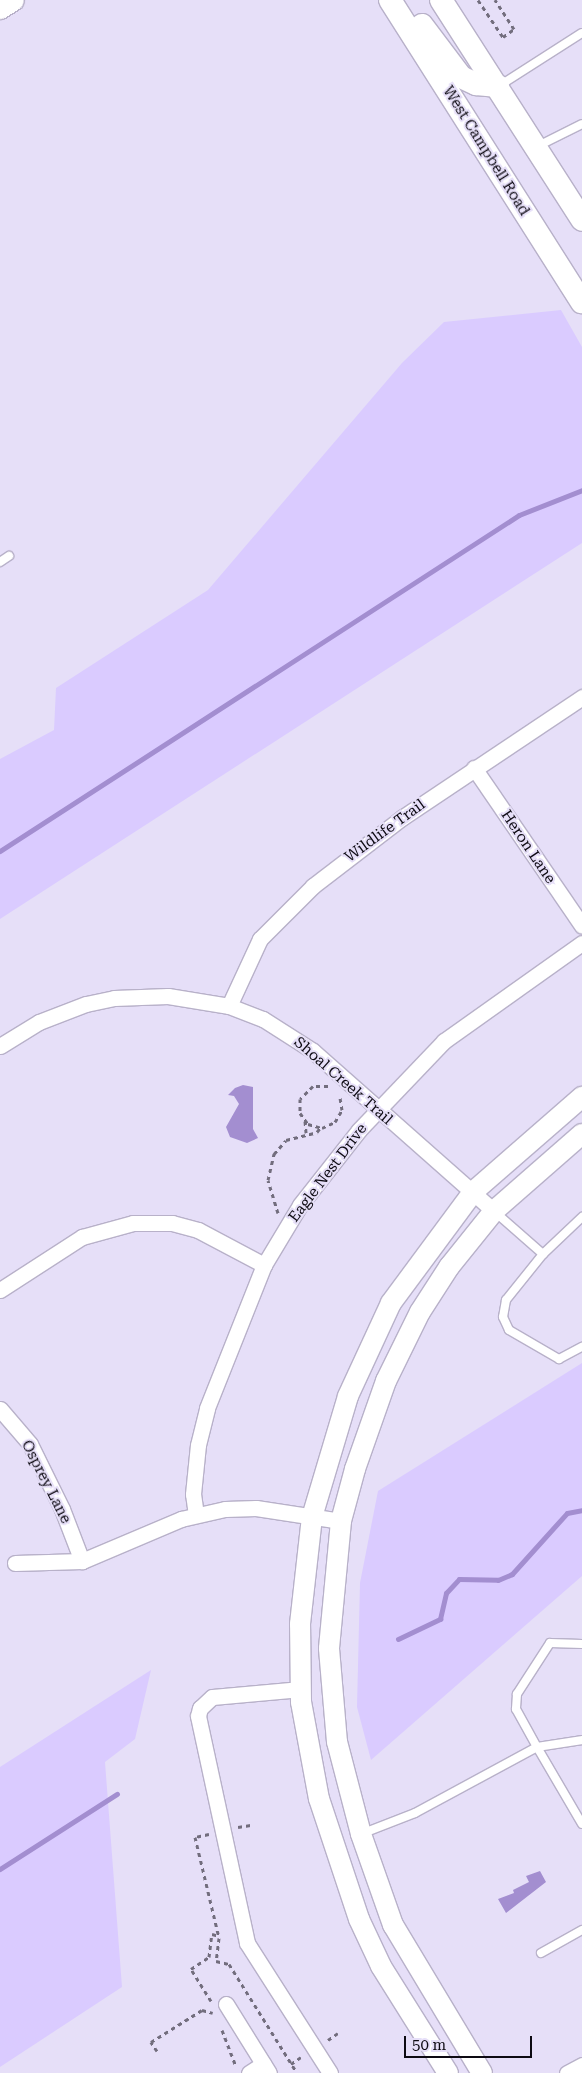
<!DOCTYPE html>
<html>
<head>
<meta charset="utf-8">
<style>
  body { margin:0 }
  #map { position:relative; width:582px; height:2073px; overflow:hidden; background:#e6dff8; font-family:"Roboto Serif",serif }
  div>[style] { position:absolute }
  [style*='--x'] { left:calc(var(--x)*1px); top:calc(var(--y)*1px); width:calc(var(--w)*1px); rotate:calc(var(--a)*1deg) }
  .green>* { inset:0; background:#dacbff }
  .water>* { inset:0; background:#a38ed0 }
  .stream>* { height:5px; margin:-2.5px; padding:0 2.5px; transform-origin:2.5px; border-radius:2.5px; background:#a38ed0 }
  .path>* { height:3px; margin-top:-1.5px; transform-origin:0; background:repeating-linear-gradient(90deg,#726d7d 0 4px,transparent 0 8px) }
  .roads { filter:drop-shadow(1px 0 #b8b1c9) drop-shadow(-1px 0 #b8b1c9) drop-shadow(0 1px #b8b1c9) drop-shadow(0 -1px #b8b1c9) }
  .service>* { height:8px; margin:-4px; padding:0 4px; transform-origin:4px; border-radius:4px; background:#fff }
  .minor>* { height:15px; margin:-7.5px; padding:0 7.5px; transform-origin:7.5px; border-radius:7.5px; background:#fff }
  .tertiary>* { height:20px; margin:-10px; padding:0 10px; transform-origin:10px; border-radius:10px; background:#fff }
  .secondary>* { height:22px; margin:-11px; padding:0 11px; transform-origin:11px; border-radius:11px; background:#fff }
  span { translate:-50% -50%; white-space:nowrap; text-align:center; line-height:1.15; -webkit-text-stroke:4px #e6dff8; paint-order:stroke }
  .street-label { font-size:15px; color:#0d0a12 }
  .scale { position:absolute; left:404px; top:2036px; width:128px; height:22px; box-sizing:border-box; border:2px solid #0d0a12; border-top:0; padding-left:6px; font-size:15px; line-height:18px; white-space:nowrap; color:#0d0a12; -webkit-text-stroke:4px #e6dff8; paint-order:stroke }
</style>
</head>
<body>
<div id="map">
  <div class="green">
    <div style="clip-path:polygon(561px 310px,582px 347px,582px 543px,0 919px,0 759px,54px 730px,56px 688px,208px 590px,402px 363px,444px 322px)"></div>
    <div style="clip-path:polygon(582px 1363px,582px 1576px,371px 1760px,357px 1707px,360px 1583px,378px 1491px)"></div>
    <div style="clip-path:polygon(151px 1670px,135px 1739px,105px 1762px,122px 1987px,0 2067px,0 1767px)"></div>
  </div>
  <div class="water">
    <div style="clip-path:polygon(243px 1085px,253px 1087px,253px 1129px,258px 1138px,247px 1143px,230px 1137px,226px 1127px,239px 1104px,234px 1096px,228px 1095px,235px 1088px)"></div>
    <div style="clip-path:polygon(540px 1871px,546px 1882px,506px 1913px,498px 1899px,514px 1893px,513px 1890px,529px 1882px,526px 1876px)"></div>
  </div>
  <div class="stream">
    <div style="--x:0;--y:851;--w:618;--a:-32.92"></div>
    <div style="--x:519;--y:515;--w:68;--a:-21.6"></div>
    <div style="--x:398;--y:1639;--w:47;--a:-25.5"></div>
    <div style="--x:440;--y:1619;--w:27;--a:-77"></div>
    <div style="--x:446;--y:1593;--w:19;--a:-47"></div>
    <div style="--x:459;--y:1579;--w:39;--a:1"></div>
    <div style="--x:498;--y:1580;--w:15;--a:-23"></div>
    <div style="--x:512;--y:1574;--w:82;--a:-48"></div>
    <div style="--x:567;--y:1513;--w:15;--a:-11"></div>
    <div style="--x:0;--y:1869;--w:139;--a:-32.7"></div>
  </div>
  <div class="path">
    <div style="--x:478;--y:0;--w:45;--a:56"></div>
    <div style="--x:503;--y:37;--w:14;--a:-36"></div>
    <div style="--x:514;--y:29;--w:35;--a:-123"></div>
    <div style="--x:328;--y:1086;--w:15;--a:180"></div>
    <div style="--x:313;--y:1086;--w:18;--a:135"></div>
    <div style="--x:300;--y:1099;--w:14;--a:90"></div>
    <div style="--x:300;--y:1113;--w:14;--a:54"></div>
    <div style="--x:308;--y:1124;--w:15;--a:16"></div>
    <div style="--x:322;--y:1128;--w:14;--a:-25"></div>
    <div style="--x:335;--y:1122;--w:14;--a:-60"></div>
    <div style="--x:342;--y:1110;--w:13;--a:-99"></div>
    <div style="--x:305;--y:1121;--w:12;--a:85"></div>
    <div style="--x:278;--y:1213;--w:34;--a:-107"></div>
    <div style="--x:268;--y:1180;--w:27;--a:-77"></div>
    <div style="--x:274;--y:1154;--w:18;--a:-49"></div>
    <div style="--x:286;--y:1140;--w:32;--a:-14"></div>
    <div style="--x:317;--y:1132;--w:5;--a:-53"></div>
    <div style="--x:238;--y:1827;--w:13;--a:-9"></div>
    <div style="--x:209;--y:1834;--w:14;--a:168"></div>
    <div style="--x:195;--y:1837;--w:104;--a:76.6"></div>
    <div style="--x:219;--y:1938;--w:23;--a:97"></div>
    <div style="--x:216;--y:1961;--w:13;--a:13"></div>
    <div style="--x:229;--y:1964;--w:128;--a:58"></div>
    <div style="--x:211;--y:2001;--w:38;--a:-122"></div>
    <div style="--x:191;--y:1969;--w:22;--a:-34"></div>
    <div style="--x:209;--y:1957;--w:23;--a:-83"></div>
    <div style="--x:212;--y:1934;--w:7;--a:16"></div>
    <div style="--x:222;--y:2030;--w:39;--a:69"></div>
    <div style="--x:328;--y:2040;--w:12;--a:-35"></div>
    <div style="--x:157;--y:2051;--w:11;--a:-124"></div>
    <div style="--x:151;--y:2042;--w:60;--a:-32.1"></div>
    <div style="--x:202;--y:2010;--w:11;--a:15"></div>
    <div style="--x:291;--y:2064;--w:12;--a:-35"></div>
  </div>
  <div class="roads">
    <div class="service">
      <div style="--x:499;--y:86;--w:98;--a:-32.6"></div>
      <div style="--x:538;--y:146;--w:49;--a:-26.6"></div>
      <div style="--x:0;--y:562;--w:11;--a:-34"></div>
      <div style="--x:495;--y:1212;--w:64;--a:41.2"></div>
      <div style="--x:543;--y:1254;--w:59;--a:128.8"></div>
      <div style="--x:506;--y:1300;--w:17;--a:100"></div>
      <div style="--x:503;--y:1317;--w:14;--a:65"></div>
      <div style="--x:509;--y:1330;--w:58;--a:30.1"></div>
      <div style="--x:559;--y:1359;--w:26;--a:-28"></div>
      <div style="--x:543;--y:1254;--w:54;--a:-43.5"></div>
      <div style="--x:582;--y:1644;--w:32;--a:-178"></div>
      <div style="--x:550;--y:1643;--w:61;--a:122.9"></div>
      <div style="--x:517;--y:1694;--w:15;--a:94"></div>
      <div style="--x:516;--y:1709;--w:43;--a:61.1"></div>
      <div style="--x:537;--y:1747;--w:46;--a:-8.8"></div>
      <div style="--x:361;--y:1834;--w:58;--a:-21.3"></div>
      <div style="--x:415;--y:1813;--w:139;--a:-28.4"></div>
      <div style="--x:537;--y:1747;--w:89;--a:59.7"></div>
      <div style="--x:541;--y:1953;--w:47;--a:-29.3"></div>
    </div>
    <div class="minor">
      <div style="--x:474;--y:768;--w:191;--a:55.6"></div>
      <div style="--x:229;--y:1006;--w:74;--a:-65.2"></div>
      <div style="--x:260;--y:939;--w:75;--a:-45"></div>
      <div style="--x:313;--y:886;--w:113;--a:-37.5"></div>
      <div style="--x:403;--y:817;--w:216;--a:-33.8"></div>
      <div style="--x:0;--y:1046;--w:46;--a:-31.6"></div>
      <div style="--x:39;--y:1022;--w:50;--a:-21"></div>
      <div style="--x:86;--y:1004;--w:29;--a:-12"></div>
      <div style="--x:114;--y:998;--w:54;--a:-2.1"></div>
      <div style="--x:168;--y:996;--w:62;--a:9.3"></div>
      <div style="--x:229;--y:1006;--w:36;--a:21"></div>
      <div style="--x:263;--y:1019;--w:59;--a:32.6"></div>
      <div style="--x:313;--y:1051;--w:242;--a:41.5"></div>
      <div style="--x:0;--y:1290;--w:98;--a:-32.9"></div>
      <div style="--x:82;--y:1237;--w:53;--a:-15.4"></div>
      <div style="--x:133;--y:1223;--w:39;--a:0"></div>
      <div style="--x:172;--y:1223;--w:27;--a:15"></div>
      <div style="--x:198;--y:1230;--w:75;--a:27.9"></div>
      <div style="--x:0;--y:1409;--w:46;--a:49.4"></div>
      <div style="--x:30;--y:1444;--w:72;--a:63.8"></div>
      <div style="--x:62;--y:1509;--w:56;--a:69"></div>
      <div style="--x:196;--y:1515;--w:21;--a:-98"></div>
      <div style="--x:193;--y:1494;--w:49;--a:-84.2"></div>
      <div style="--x:198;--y:1445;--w:38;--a:-76"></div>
      <div style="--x:207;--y:1408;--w:154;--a:-68.3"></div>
      <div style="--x:264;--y:1265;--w:70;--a:-59"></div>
      <div style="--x:300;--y:1205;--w:95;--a:-51.8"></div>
      <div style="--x:359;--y:1130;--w:123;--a:-46.3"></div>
      <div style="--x:444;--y:1041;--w:169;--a:-35.4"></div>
      <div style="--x:15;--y:1563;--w:67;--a:-1.7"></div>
      <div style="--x:82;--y:1561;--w:108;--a:-23"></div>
      <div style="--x:181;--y:1519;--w:45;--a:-12.8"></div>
      <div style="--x:225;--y:1509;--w:31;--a:-2"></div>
      <div style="--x:256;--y:1508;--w:86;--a:8.7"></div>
      <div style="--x:301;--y:1689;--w:89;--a:174.9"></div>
      <div style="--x:212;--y:1697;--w:16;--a:137"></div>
      <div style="--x:200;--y:1708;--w:8;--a:104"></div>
      <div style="--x:198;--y:1716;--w:232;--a:77.8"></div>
      <div style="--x:247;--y:1943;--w:154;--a:57.4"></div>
      <div style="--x:226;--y:2004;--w:81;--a:58.1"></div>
      <div style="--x:249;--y:2073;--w:17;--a:-33"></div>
      <div style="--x:567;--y:2073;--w:17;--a:-28"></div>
    </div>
    <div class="tertiary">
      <div style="--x:448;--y:2073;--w:126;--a:-122.1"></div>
      <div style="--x:381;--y:1966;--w:52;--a:-115.1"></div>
      <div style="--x:359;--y:1919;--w:126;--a:-108.4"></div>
      <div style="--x:319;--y:1799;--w:99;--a:-100.5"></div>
      <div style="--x:301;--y:1702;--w:78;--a:-90.7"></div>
      <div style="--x:300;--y:1624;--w:108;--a:-83.6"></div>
      <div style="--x:312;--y:1517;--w:126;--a:-73.4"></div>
      <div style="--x:348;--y:1396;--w:102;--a:-65.2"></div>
      <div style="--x:391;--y:1303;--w:138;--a:-53.5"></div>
      <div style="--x:473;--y:1192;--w:145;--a:-41.1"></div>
      <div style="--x:482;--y:2073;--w:173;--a:-121"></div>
      <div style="--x:393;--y:1925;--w:96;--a:-109.4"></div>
      <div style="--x:361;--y:1834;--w:95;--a:-104.6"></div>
      <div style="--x:337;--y:1742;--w:94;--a:-94.9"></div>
      <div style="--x:329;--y:1648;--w:128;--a:-84.6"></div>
      <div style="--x:341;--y:1521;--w:54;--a:-74.9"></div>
      <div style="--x:355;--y:1469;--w:93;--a:-70.6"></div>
      <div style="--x:386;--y:1381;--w:77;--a:-63.8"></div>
      <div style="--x:420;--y:1312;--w:54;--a:-57.2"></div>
      <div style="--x:449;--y:1267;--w:72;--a:-51.2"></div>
      <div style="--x:494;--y:1211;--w:117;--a:-41.2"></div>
    </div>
    <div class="secondary">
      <div style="--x:390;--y:0;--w:358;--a:57.6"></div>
      <div style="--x:441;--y:0;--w:261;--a:57.3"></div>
      <div style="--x:0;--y:8;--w:15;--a:-32"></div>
      <div style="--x:422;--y:25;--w:65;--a:53.1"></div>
      <div style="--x:461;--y:77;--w:17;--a:25"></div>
      <div style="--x:476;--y:84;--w:22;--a:5"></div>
    </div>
  </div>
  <div class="street-label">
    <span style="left:486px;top:151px;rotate:58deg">West Campbell Road</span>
    <span style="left:385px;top:831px;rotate:-36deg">Wildlife Trail</span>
    <span style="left:528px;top:847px;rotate:56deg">Heron Lane</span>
    <span style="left:343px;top:1081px;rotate:41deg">Shoal Creek Trail</span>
    <span style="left:328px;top:1173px;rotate:-53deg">Eagle Nest Drive</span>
    <span style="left:46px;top:1482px;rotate:63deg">Osprey Lane</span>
  </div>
  <div class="scale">50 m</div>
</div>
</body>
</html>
